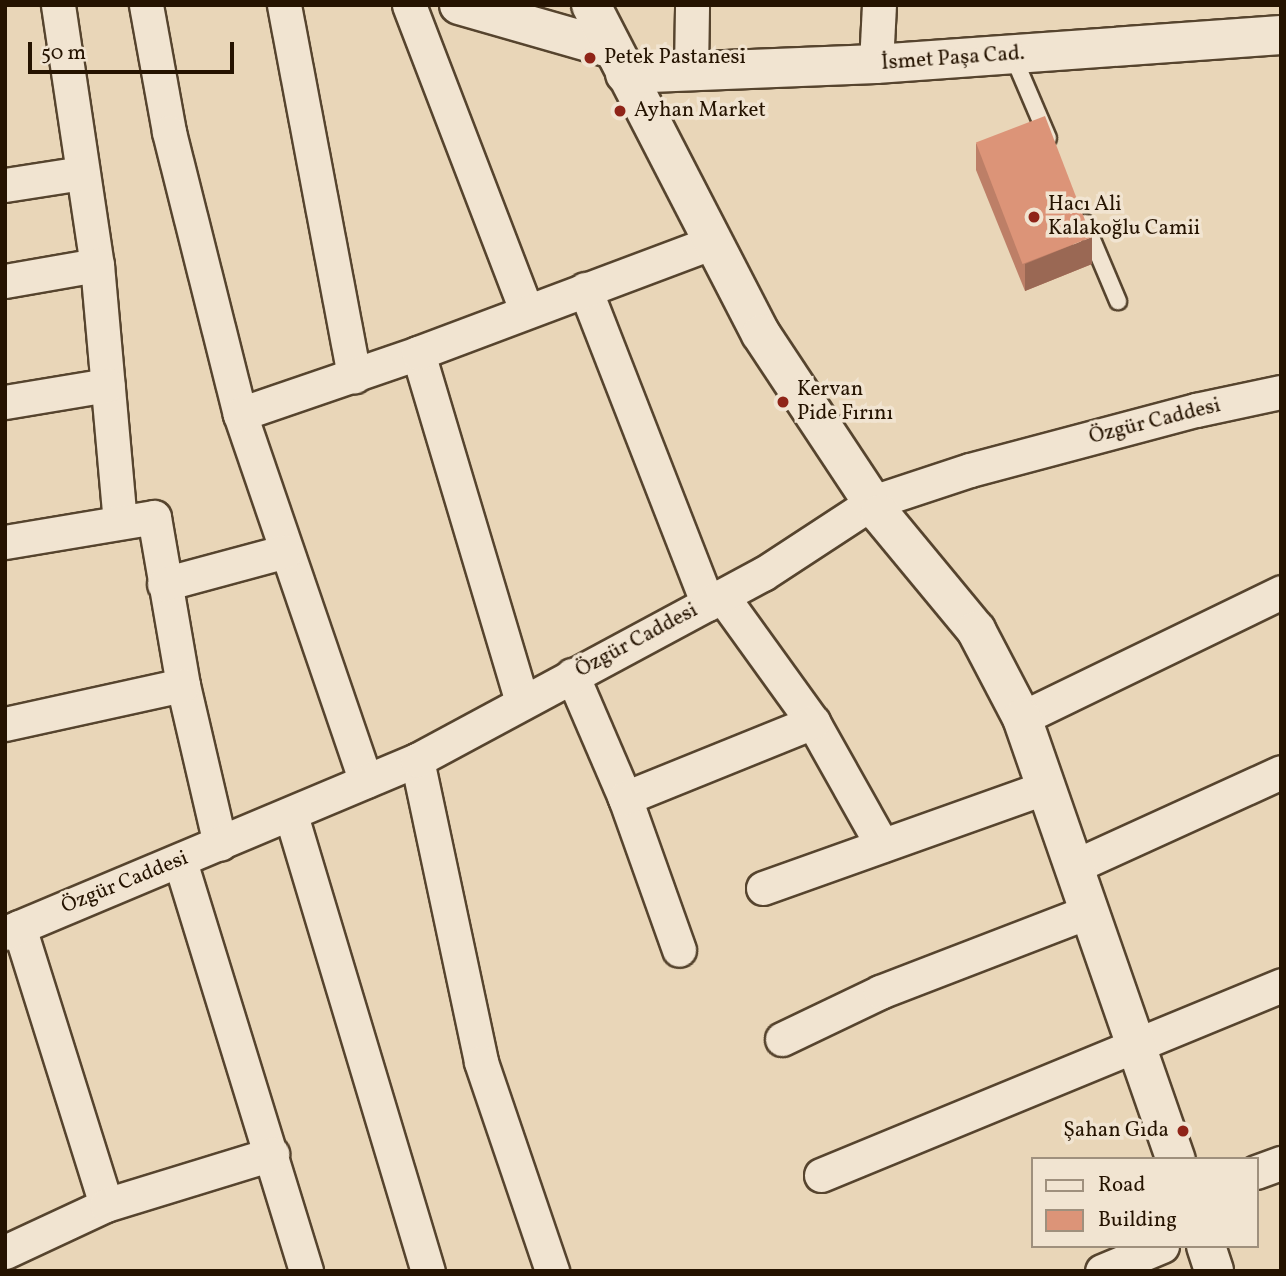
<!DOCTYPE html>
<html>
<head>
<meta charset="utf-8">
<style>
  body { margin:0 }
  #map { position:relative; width:1286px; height:1276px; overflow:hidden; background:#e9d6b8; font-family:Vollkorn,serif }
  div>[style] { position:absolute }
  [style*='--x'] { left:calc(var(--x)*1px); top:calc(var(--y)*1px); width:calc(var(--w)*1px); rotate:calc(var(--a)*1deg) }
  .roads { filter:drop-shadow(2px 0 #56442e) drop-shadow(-2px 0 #56442e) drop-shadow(0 2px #56442e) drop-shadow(0 -2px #56442e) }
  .lane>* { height:16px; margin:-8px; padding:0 8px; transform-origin:8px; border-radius:8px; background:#f1e4d1 }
  .street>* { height:33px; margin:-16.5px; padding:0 16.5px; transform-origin:16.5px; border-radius:16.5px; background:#f1e4d1 }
  .secondary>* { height:38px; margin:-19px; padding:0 19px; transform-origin:19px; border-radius:19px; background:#f1e4d1 }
  .wall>* { inset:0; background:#bd7f67 }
  .shaded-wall>* { inset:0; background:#9a6854 }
  .building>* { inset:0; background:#dc9478; transform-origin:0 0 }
  .dots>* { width:19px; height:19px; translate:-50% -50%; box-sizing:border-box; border:4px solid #f1e4d1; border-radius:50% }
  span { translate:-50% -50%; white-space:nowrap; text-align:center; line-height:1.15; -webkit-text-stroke:7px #f1e4d1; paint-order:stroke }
  .poi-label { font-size:21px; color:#251300 }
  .left { translate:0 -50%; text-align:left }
  .right { translate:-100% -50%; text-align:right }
  .street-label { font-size:21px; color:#251300 }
  .frame { position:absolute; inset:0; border:7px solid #251300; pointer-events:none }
  .legend { position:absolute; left:1031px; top:1157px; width:228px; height:91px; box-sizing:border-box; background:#f1e4d1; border:2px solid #9f907d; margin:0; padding:9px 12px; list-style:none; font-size:21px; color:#251300 }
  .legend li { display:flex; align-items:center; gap:14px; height:35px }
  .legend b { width:35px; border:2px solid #9f907d }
  .scale { position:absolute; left:28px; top:42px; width:206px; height:32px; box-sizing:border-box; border:4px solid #251300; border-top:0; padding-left:9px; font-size:21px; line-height:24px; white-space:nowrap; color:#251300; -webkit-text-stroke:5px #f1e4d1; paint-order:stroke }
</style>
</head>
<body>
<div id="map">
  <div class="roads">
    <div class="lane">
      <div style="--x:1013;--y:56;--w:89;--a:66.9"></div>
      <div style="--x:1085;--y:223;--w:85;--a:67.1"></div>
    </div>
    <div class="street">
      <div style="--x:58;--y:5;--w:263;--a:81.5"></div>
      <div style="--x:97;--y:265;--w:257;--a:84.9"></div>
      <div style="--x:146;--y:5;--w:129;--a:79.7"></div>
      <div style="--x:169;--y:132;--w:291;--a:75.9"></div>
      <div style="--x:240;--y:414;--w:388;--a:71.1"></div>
      <div style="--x:284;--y:5;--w:378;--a:79.3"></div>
      <div style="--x:409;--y:5;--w:327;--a:69"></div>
      <div style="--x:876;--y:64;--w:59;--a:-87.1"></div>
      <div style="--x:691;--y:72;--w:67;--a:-89.1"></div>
      <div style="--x:5;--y:185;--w:78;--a:-8.9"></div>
      <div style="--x:5;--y:281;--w:93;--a:-9.9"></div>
      <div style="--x:585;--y:289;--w:338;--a:68.7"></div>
      <div style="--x:418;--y:353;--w:364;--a:73.4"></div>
      <div style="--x:5;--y:402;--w:104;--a:-9.4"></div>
      <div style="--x:240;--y:414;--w:188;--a:-18.9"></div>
      <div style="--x:418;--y:353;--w:315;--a:-20.6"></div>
      <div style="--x:5;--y:542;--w:151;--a:-9.5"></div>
      <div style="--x:154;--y:517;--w:170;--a:80.2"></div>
      <div style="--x:183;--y:685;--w:163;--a:76.9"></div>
      <div style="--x:164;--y:584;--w:126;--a:-15.1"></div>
      <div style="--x:722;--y:596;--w:155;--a:54.2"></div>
      <div style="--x:813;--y:722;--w:141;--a:60.7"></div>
      <div style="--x:572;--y:675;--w:134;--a:66.7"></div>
      <div style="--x:625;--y:798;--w:161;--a:70.4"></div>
      <div style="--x:1022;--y:718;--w:288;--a:-25.9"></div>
      <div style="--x:5;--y:724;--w:182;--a:-12.4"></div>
      <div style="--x:417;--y:760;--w:309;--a:78"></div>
      <div style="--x:481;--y:1062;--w:221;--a:71.2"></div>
      <div style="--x:625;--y:798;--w:203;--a:-22"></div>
      <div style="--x:291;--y:815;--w:476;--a:73.3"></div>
      <div style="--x:180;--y:861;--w:429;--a:72.9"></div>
      <div style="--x:1075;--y:866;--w:226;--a:-24.5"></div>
      <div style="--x:763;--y:888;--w:301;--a:-19.6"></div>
      <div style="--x:19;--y:927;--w:291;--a:72.6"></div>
      <div style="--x:5;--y:933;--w:447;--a:-22.8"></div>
      <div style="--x:417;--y:760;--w:393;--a:-28.3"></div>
      <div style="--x:763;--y:574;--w:131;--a:-33.2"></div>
      <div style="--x:873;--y:502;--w:102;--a:-18.3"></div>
      <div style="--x:970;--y:470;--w:234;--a:-14.9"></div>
      <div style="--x:1196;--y:410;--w:87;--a:-12"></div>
      <div style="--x:782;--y:1039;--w:109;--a:-25.6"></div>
      <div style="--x:880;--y:992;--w:225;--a:-21.1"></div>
      <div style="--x:1256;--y:1172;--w:27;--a:-20"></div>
      <div style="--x:821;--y:1175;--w:498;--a:-22.4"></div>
      <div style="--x:5;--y:1252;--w:111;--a:-25"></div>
      <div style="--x:106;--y:1205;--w:174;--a:-17.1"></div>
      <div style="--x:1102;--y:1271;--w:65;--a:-22.6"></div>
    </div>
    <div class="secondary">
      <div style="--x:459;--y:5;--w:159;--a:16"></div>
      <div style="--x:591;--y:5;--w:370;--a:62.7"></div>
      <div style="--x:761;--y:334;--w:216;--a:56.5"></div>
      <div style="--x:880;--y:514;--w:151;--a:50.4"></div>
      <div style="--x:976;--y:630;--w:99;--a:62.4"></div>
      <div style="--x:1022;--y:718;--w:467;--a:70.8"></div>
      <div style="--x:625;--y:74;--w:251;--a:-2.3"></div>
      <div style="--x:876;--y:64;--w:406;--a:-4.1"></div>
      <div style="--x:1206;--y:1246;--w:26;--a:72"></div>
    </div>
  </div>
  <div class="wall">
    <div style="clip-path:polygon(976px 143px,1092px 264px,1025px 291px,976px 170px)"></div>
  </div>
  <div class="shaded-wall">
    <div style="clip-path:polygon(1092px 237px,1092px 264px,1025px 291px,1025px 264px)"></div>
  </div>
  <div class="building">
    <div style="left:1045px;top:116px;width:130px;height:74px;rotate:69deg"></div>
  </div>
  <div class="dots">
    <div style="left:590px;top:58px;background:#8f2418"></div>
    <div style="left:620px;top:111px;background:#8f2418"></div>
    <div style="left:1034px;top:217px;background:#8f2418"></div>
    <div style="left:783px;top:402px;background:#8f2418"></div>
    <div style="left:1183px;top:1131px;background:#8f2418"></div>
  </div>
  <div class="poi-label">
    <span class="left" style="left:604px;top:58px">Petek Pastanesi</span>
    <span class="left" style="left:634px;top:111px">Ayhan Market</span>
    <span class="left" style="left:1048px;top:217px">Hacı Ali<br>Kalakoğlu Camii</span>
    <span class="left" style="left:797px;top:402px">Kervan<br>Pide Fırını</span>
    <span class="right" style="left:1169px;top:1131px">Şahan Gıda</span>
  </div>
  <div class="street-label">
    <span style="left:953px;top:59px;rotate:-4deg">İsmet Paşa Cad.</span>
    <span style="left:1155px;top:422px;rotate:-14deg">Özgür Caddesi</span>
    <span style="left:637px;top:641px;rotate:-28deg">Özgür Caddesi</span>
    <span style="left:125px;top:883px;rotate:-22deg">Özgür Caddesi</span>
  </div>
  <div class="frame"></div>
  <ul class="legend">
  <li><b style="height:9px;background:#f1e4d1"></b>Road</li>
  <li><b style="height:19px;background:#dc9478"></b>Building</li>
  </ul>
  <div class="scale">50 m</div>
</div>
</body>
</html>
